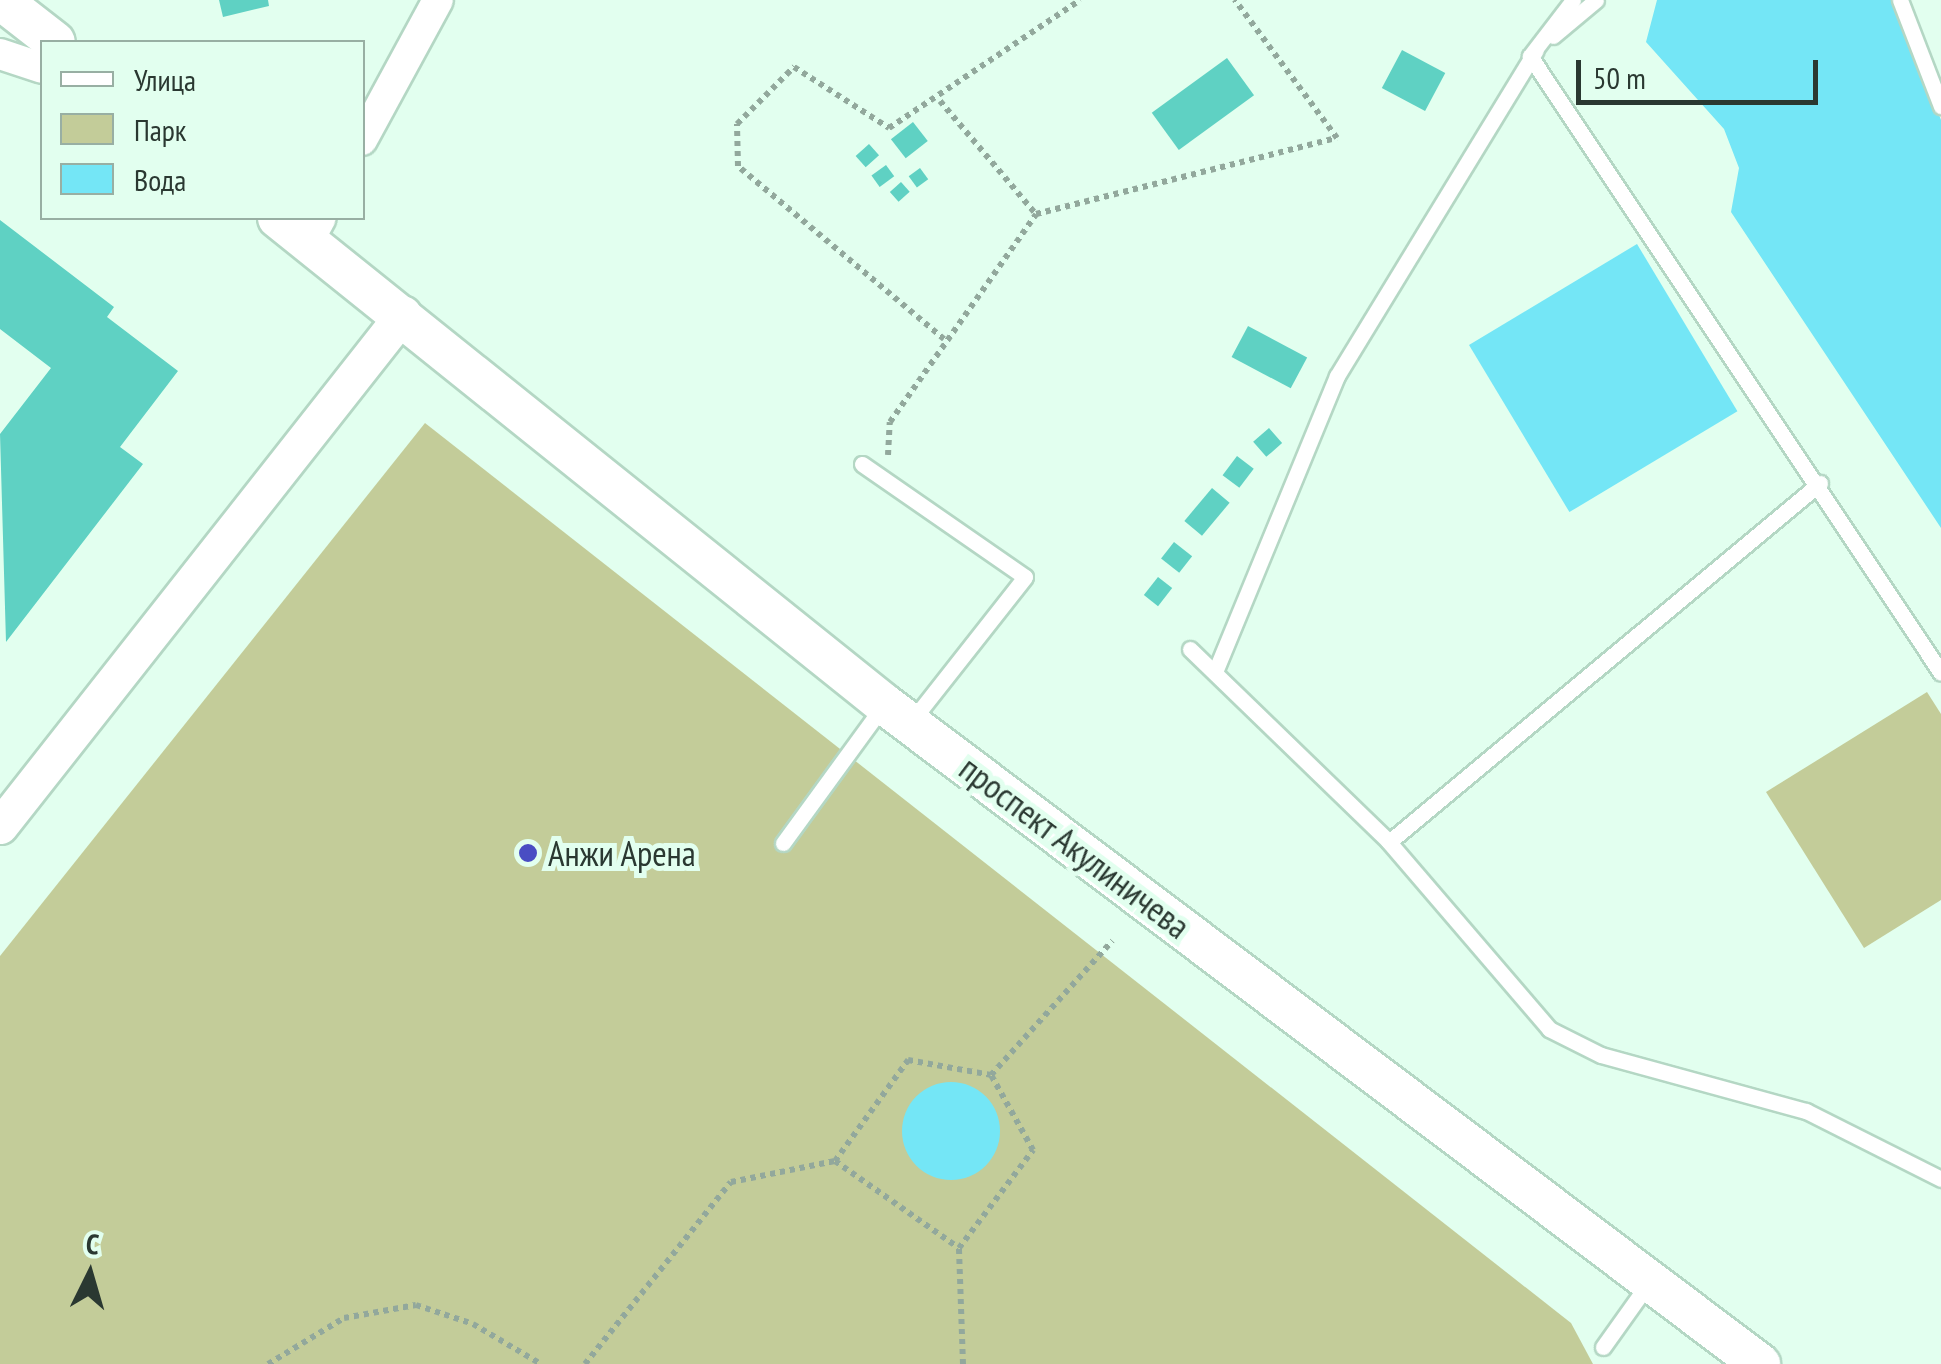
<!DOCTYPE html>
<html>
<head>
<meta charset="utf-8">
<style>
  body { margin:0 }
  #map { position:relative; width:1941px; height:1364px; overflow:hidden; background:#e2ffef; font-family:"PT Sans Narrow",sans-serif }
  div>[style] { position:absolute }
  [style*='--x'] { left:calc(var(--x)*1px); top:calc(var(--y)*1px); width:calc(var(--w)*1px); rotate:calc(var(--a)*1deg) }
  .green>* { inset:0; background:#c3cc99 }
  .water>* { inset:0; background:#74e6f6; transform-origin:0 0 }
  .round { border-radius:50% }
  .building>* { inset:0; background:#5fd1c3; transform-origin:0 0 }
  .path>* { height:6px; margin-top:-3px; transform-origin:0; background:repeating-linear-gradient(90deg,#92a89c 0 5px,transparent 0 10px) }
  .roads { filter:drop-shadow(2px 0 #b4d7c4) drop-shadow(-2px 0 #b4d7c4) drop-shadow(0 2px #b4d7c4) drop-shadow(0 -2px #b4d7c4) }
  .service>* { height:15px; margin:-7.5px; padding:0 7.5px; transform-origin:7.5px; border-radius:7.5px; background:#fff }
  .minor>* { height:30px; margin:-15px; padding:0 15px; transform-origin:15px; border-radius:15px; background:#fff }
  .tertiary>* { height:35px; margin:-17.5px; padding:0 17.5px; transform-origin:17.5px; border-radius:17.5px; background:#fff }
  .secondary>* { height:40px; margin:-20px; padding:0 20px; transform-origin:20px; border-radius:20px; background:#fff }
  .dots>* { width:28px; height:28px; translate:-50% -50%; box-sizing:border-box; border:5px solid #e2ffef; border-radius:50% }
  span { translate:-50% -50%; white-space:nowrap; text-align:center; line-height:1.15; -webkit-text-stroke:10px #e2ffef; paint-order:stroke }
  .street-label { font-size:35px; color:#2a3831 }
  .poi-label { font-size:35px; color:#2a3831 }
  .left { translate:0 -50%; text-align:left }
  .legend { position:absolute; left:40px; top:40px; width:325px; height:180px; box-sizing:border-box; background:#e2ffef; border:2px solid #98afa3; margin:0; padding:12px 18px; list-style:none; font-size:30px; color:#2a3831 }
  .legend li { display:flex; align-items:center; gap:20px; height:50px }
  .legend b { width:50px; border:2px solid #98afa3 }
  .north { position:absolute; left:40px; top:1224px; width:100px; height:100px; -webkit-text-stroke:8px #e2ffef; paint-order:stroke; rotate:5deg; font-size:28px; font-weight:700; line-height:40px; text-align:center; color:#2a3831 }
  .north::after { content:''; display:block; margin:auto; width:35px; height:45px; background:#2a3831; clip-path:polygon(50% 0,100% 100%,50% 72%,0 100%) }
  .scale { position:absolute; left:1576px; top:60px; width:242px; height:45px; box-sizing:border-box; border:5px solid #2a3831; border-top:0; padding-left:12px; font-size:30px; line-height:35px; white-space:nowrap; color:#2a3831; -webkit-text-stroke:8px #e2ffef; paint-order:stroke }
</style>
</head>
<body>
<div id="map">
  <div class="green">
    <div style="clip-path:polygon(425px 423px,1571px 1323px,1593px 1364px,0 1364px,0 956px)"></div>
    <div style="clip-path:polygon(1927px 692px,1941px 714px,1941px 900px,1864px 948px,1766px 792px)"></div>
  </div>
  <div class="water">
    <div style="clip-path:polygon(1657px 0,1894px 0,1941px 120px,1941px 528px,1731px 212px,1739px 168px,1724px 129px,1646px 42px)"></div>
    <div style="left:1637px;top:244px;width:195px;height:196px;rotate:59deg"></div>
    <div class="round" style="left:902px;top:1082px;width:98px;height:98px"></div>
  </div>
  <div class="building">
    <div style="clip-path:polygon(219px 0,268px 0,269px 6px,223px 17px)"></div>
    <div style="left:1402px;top:50px;width:49px;height:43px;rotate:28deg"></div>
    <div style="left:1227px;top:58px;width:46px;height:93px;rotate:54deg"></div>
    <div style="left:913px;top:122px;width:24px;height:28px;rotate:52deg"></div>
    <div style="left:869px;top:144px;width:15px;height:18px;rotate:48deg"></div>
    <div style="left:886px;top:165px;width:14px;height:18px;rotate:54deg"></div>
    <div style="left:920px;top:168px;width:14px;height:14px;rotate:54deg"></div>
    <div style="left:901px;top:182px;width:13px;height:15px;rotate:48deg"></div>
    <div style="clip-path:polygon(0 220px,114px 307px,107px 317px,178px 371px,120px 447px,143px 464px,6px 642px,0 434px,51px 368px,0 329px)"></div>
    <div style="left:1248px;top:326px;width:67px;height:35px;rotate:28deg"></div>
    <div style="left:1269px;top:428px;width:20px;height:21px;rotate:49deg"></div>
    <div style="left:1237px;top:456px;width:21px;height:24px;rotate:37deg"></div>
    <div style="left:1212px;top:488px;width:23px;height:43px;rotate:40deg"></div>
    <div style="left:1174px;top:542px;width:23px;height:21px;rotate:38deg"></div>
    <div style="left:1158px;top:577px;width:18px;height:23px;rotate:38deg"></div>
  </div>
  <div class="path">
    <div style="--x:940;--y:101;--w:148;--a:49.7"></div>
    <div style="--x:944;--y:339;--w:269;--a:-140"></div>
    <div style="--x:738;--y:166;--w:42;--a:-91.4"></div>
    <div style="--x:737;--y:124;--w:81;--a:-45"></div>
    <div style="--x:794;--y:67;--w:113;--a:32.7"></div>
    <div style="--x:889;--y:128;--w:230;--a:-33.8"></div>
    <div style="--x:888;--y:455;--w:33;--a:-87"></div>
    <div style="--x:890;--y:422;--w:254;--a:-54.9"></div>
    <div style="--x:1036;--y:214;--w:310;--a:-14.2"></div>
    <div style="--x:1337;--y:138;--w:172;--a:-126.5"></div>
    <div style="--x:835;--y:1161;--w:151;--a:35.1"></div>
    <div style="--x:268;--y:1364;--w:89;--a:-31.2"></div>
    <div style="--x:344;--y:1318;--w:73;--a:-10.2"></div>
    <div style="--x:416;--y:1305;--w:60;--a:18.4"></div>
    <div style="--x:473;--y:1324;--w:79;--a:30.5"></div>
    <div style="--x:585;--y:1364;--w:233;--a:-51.3"></div>
    <div style="--x:731;--y:1182;--w:106;--a:-11.4"></div>
    <div style="--x:835;--y:1161;--w:125;--a:-54.1"></div>
    <div style="--x:908;--y:1060;--w:84;--a:10.2"></div>
    <div style="--x:991;--y:1075;--w:181;--a:-47.9"></div>
    <div style="--x:963;--y:1364;--w:116;--a:-92"></div>
    <div style="--x:959;--y:1248;--w:123;--a:-52.9"></div>
    <div style="--x:1033;--y:1150;--w:86;--a:-119.2"></div>
  </div>
  <div class="roads">
    <div class="service">
      <div style="--x:1573;--y:0;--w:71;--a:127.5"></div>
      <div style="--x:1530;--y:56;--w:741;--a:56.33"></div>
      <div style="--x:1900;--y:0;--w:114;--a:68.9"></div>
      <div style="--x:1553;--y:36;--w:56;--a:-39.9"></div>
      <div style="--x:862;--y:464;--w:198;--a:34.7"></div>
      <div style="--x:1025;--y:577;--w:186;--a:128.2"></div>
      <div style="--x:1190;--y:649;--w:277;--a:44.1"></div>
      <div style="--x:1389;--y:842;--w:246;--a:49.4"></div>
      <div style="--x:1549;--y:1029;--w:58;--a:26.6"></div>
      <div style="--x:1601;--y:1055;--w:213;--a:15.3"></div>
      <div style="--x:1806;--y:1111;--w:151;--a:26.7"></div>
      <div style="--x:1215;--y:672;--w:320;--a:-67.6"></div>
      <div style="--x:1337;--y:376;--w:381;--a:-58.6"></div>
      <div style="--x:1389;--y:842;--w:561;--a:-39.79"></div>
      <div style="--x:783;--y:843;--w:168;--a:-53.9"></div>
      <div style="--x:1603;--y:1347;--w:81;--a:-54.5"></div>
    </div>
    <div class="minor">
      <div style="--x:0;--y:54;--w:44;--a:18.4"></div>
      <div style="--x:362;--y:140;--w:159;--a:-61.5"></div>
      <div style="--x:308;--y:241;--w:26;--a:-61"></div>
    </div>
    <div class="tertiary">
      <div style="--x:0;--y:826;--w:652;--a:-51.79"></div>
    </div>
    <div class="secondary">
      <div style="--x:1;--y:0;--w:68;--a:37.9"></div>
      <div style="--x:278;--y:218;--w:777;--a:38.73"></div>
      <div style="--x:884;--y:704;--w:1097;--a:37"></div>
    </div>
  </div>
  <div class="dots">
    <div style="left:528px;top:853px;background:#494dc3"></div>
  </div>
  <div class="street-label">
    <span style="left:1075px;top:847px;rotate:37deg">проспект Акулиничева</span>
  </div>
  <div class="poi-label">
    <span class="left" style="left:548px;top:853px">Анжи Арена</span>
  </div>
  <ul class="legend">
  <li><b style="height:12px;background:#fff"></b>Улица</li>
  <li><b style="height:28px;background:#c3cc99"></b>Парк</li>
  <li><b style="height:28px;background:#74e6f6"></b>Вода</li>
  </ul>
  <div class="north">С</div>
  <div class="scale">50 m</div>
</div>
</body>
</html>
